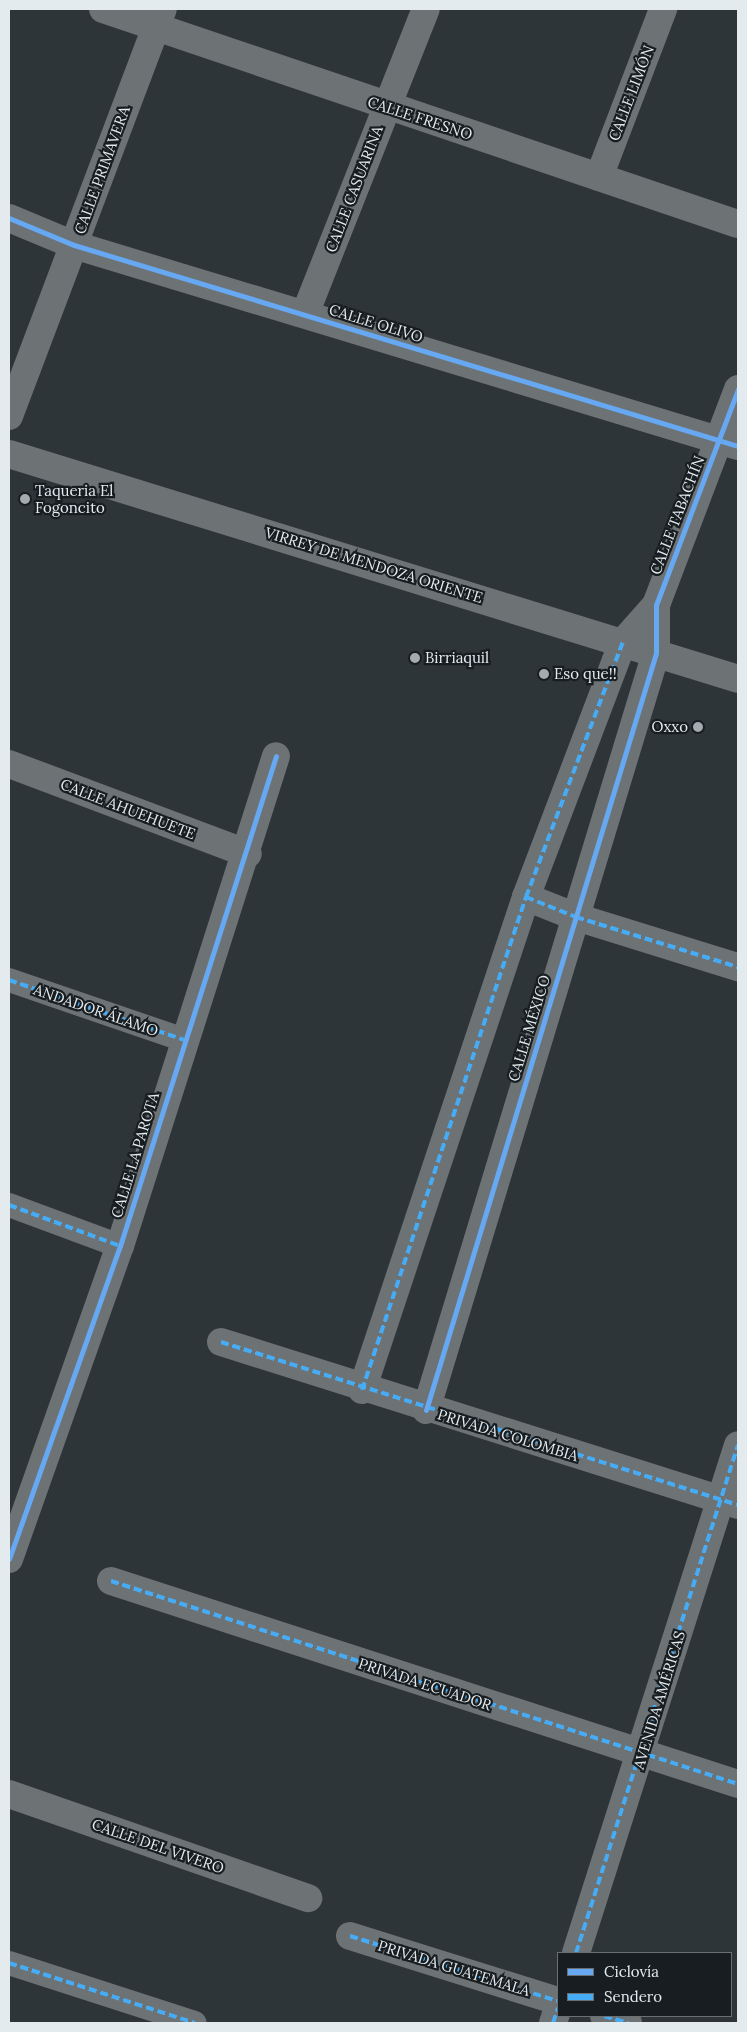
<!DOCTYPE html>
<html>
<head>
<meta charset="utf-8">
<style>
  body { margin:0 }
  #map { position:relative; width:747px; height:2032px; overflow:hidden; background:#2e3539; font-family:Lora,serif }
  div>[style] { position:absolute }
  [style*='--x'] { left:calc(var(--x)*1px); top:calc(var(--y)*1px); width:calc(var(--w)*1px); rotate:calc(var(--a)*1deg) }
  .pedestrian>* { height:24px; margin:-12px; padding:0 12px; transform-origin:12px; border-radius:12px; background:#6d7275 }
  .minor>* { height:28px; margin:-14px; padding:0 14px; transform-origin:14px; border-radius:14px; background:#6d7275 }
  .tertiary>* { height:28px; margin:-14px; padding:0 14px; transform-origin:14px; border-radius:14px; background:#6d7275 }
  .quiet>* { height:4px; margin-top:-2px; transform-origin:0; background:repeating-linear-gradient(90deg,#46acf6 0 8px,transparent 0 12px) }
  .cycleway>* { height:5px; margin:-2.5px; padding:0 2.5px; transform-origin:2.5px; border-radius:2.5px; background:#66a8f1 }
  .dots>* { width:14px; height:14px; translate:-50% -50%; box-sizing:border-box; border:2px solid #171d20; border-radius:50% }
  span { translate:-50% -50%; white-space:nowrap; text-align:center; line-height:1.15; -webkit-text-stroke:4.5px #171d20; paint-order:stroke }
  .street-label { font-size:15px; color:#e3ebef }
  .poi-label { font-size:15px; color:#e3ebef }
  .left { translate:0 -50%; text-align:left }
  .right { translate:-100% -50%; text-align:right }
  .frame { position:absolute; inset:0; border:10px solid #e3ebef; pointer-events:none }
  .legend { position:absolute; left:557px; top:1952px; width:175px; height:65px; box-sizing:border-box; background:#171d20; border:1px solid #696f73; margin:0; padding:6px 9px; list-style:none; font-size:15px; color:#e3ebef }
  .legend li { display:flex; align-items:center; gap:10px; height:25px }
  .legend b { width:25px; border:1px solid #696f73 }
</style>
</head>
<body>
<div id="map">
  <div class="pedestrian">
    <div style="--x:9;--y:980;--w:185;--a:18.9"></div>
    <div style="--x:9;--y:1205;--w:118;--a:20.3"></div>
    <div style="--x:9;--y:1963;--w:195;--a:17.9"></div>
  </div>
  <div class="minor">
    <div style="--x:103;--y:9;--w:670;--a:18.71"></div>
    <div style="--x:599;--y:177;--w:180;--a:-69.1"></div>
    <div style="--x:9;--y:218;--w:70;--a:22.6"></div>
    <div style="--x:74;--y:245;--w:694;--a:16.84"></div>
    <div style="--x:305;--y:314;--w:328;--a:-68.4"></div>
    <div style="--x:9;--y:416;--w:435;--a:-69.3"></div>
    <div style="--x:9;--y:764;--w:255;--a:20.6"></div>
    <div style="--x:526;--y:897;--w:54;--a:21.8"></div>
    <div style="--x:576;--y:917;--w:170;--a:17.2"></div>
    <div style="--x:221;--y:1342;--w:542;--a:17.5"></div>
    <div style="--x:362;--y:1390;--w:520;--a:-71.6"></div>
    <div style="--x:526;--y:897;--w:273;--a:-69.2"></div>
    <div style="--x:623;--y:642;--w:50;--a:-48.3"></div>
    <div style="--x:426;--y:1410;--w:791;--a:-73.1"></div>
    <div style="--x:656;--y:653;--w:48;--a:-90"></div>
    <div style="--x:656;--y:605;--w:231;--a:-69.2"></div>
    <div style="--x:9;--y:1559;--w:332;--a:-70.5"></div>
    <div style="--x:120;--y:1246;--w:514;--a:-72.34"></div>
    <div style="--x:111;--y:1581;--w:659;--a:17.94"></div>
    <div style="--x:9;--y:1794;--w:317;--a:19.2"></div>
    <div style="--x:350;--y:1936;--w:218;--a:17.4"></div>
    <div style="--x:576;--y:1953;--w:533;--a:-72.31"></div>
    <div style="--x:604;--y:2016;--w:25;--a:16"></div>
    <div style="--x:553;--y:2023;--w:16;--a:-72"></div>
  </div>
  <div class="tertiary">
    <div style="--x:9;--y:454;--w:763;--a:17.15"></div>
  </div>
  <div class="quiet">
    <div style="--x:526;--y:897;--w:54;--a:21.8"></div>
    <div style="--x:576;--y:917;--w:170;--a:17.2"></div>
    <div style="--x:9;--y:980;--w:185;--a:18.9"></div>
    <div style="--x:9;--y:1205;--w:118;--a:20.3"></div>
    <div style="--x:221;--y:1342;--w:542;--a:17.5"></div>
    <div style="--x:362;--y:1390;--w:520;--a:-71.6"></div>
    <div style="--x:526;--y:897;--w:273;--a:-69.2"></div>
    <div style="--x:111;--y:1581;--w:659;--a:17.94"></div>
    <div style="--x:350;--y:1936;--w:218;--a:17.4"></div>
    <div style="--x:576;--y:1953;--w:533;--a:-72.31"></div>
    <div style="--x:9;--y:1963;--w:195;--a:17.9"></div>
    <div style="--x:604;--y:2016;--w:25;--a:16"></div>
    <div style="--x:553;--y:2023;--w:16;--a:-72"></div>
  </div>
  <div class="cycleway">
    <div style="--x:9;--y:218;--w:70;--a:22.6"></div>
    <div style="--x:74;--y:245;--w:694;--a:16.84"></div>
    <div style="--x:426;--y:1410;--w:791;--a:-73.1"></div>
    <div style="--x:656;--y:653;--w:48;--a:-90"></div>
    <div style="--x:656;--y:605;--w:231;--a:-69.2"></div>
    <div style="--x:9;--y:1559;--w:332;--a:-70.5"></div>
    <div style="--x:120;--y:1246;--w:514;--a:-72.34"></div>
  </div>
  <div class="dots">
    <div style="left:25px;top:499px;background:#a4abaf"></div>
    <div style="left:415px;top:658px;background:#a4abaf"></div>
    <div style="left:544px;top:674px;background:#a4abaf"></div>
    <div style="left:698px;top:727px;background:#a4abaf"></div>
  </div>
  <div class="street-label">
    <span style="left:631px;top:93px;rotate:-69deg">CALLE LIMÓN</span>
    <span style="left:420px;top:118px;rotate:18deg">CALLE FRESNO</span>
    <span style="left:102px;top:170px;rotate:-70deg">CALLE PRIMAVERA</span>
    <span style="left:354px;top:189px;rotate:-69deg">CALLE CASUARINA</span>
    <span style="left:376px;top:323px;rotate:17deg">CALLE OLIVO</span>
    <span style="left:677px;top:515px;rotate:-69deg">CALLE TABACHÍN</span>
    <span style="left:374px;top:565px;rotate:17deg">VIRREY DE MENDOZA ORIENTE</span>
    <span style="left:128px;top:809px;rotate:21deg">CALLE AHUEHUETE</span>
    <span style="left:96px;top:1010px;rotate:19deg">ANDADOR ÁLAMO</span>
    <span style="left:529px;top:1028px;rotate:-73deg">CALLE MÉXICO</span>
    <span style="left:135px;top:1155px;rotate:-73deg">CALLE LA PAROTA</span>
    <span style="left:508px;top:1435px;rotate:17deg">PRIVADA COLOMBIA</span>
    <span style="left:425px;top:1684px;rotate:18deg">PRIVADA ECUADOR</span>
    <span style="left:659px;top:1700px;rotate:-73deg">AVENIDA AMÉRICAS</span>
    <span style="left:158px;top:1846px;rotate:19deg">CALLE DEL VIVERO</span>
    <span style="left:454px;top:1968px;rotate:17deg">PRIVADA GUATEMALA</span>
  </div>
  <div class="poi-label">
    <span class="left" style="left:35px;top:499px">Taqueria El<br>Fogoncito</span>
    <span class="left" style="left:425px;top:658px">Birriaquil</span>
    <span class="left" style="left:554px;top:674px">Eso que!!</span>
    <span class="right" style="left:688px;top:727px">Oxxo</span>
  </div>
  <div class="frame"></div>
  <ul class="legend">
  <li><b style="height:6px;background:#66a8f1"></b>Ciclovía</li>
  <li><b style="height:6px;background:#46acf6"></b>Sendero</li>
  </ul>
</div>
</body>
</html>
